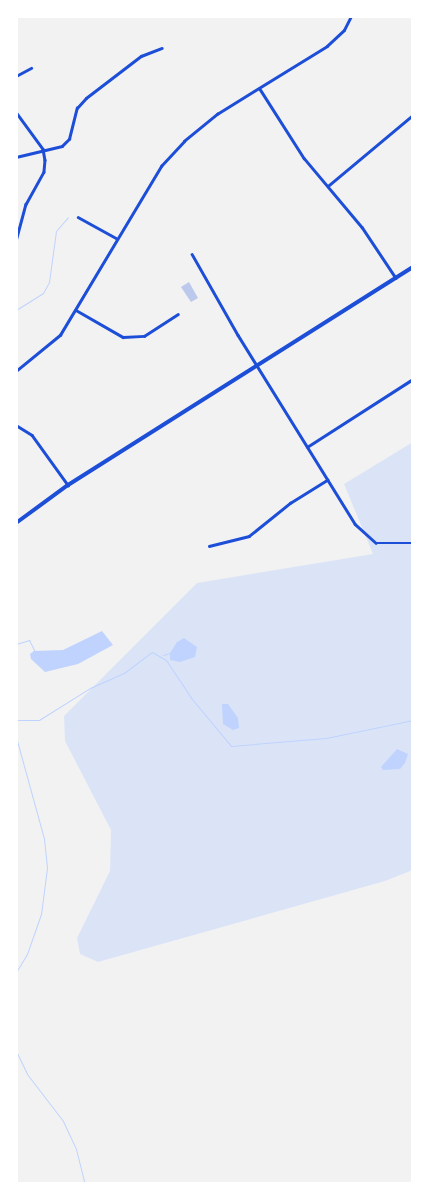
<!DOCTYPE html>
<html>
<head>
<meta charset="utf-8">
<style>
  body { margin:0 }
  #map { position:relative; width:429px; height:1200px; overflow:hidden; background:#f2f2f2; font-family:"Asap Condensed",sans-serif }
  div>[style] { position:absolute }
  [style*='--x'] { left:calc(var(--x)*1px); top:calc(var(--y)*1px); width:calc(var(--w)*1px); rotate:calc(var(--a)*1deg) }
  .green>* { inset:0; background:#dbe4f7 }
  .water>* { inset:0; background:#bfd3fe }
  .stream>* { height:1px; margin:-0.5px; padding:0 0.5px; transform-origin:0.5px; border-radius:0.5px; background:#bfd3fe }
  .building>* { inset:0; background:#bdc9ec }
  .minor>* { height:2.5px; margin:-1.25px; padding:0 1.25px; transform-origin:1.25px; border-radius:1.25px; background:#1d4ed8 }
  .primary>* { height:4px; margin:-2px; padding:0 2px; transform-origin:2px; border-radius:2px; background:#1d4ed8 }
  span { translate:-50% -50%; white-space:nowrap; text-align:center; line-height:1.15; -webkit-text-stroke:4.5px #fff; paint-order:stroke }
  .frame { position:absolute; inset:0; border:18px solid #fff; pointer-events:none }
</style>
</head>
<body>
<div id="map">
  <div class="green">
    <div style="clip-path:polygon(413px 442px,413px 870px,385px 881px,98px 962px,80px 954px,77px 938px,110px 871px,111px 830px,65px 741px,64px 716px,197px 583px,373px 554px,344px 484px)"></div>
  </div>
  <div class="water">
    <div style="clip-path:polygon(102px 631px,113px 645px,78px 664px,45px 672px,31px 659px,30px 654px,34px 651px,63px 650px)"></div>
    <div style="clip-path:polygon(184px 638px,197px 647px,195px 657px,180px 662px,170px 660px,170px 653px,177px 642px)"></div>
    <div style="clip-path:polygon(222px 704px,228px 704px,238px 718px,239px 728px,233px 730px,223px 724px)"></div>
    <div style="clip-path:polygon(397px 749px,408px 754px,405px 763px,400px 769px,383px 770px,381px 767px)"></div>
  </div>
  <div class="stream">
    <div style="--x:16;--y:310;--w:32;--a:-32"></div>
    <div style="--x:43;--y:293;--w:13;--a:-61"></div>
    <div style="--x:49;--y:282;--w:51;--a:-82.2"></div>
    <div style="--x:56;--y:231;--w:18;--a:-49"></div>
    <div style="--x:16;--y:644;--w:14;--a:-17"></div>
    <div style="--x:29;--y:640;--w:13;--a:63"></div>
    <div style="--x:163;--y:655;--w:7;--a:-16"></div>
    <div style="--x:16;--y:720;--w:23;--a:0"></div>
    <div style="--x:39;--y:720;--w:60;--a:-32.1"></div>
    <div style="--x:90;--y:688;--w:37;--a:-24"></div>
    <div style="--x:124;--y:673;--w:35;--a:-37"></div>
    <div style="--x:152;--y:652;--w:16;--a:30"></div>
    <div style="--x:166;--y:660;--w:47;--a:56.3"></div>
    <div style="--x:192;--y:699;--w:61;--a:50.3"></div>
    <div style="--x:231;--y:746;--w:95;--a:-4.8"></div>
    <div style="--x:326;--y:738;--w:89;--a:-11.7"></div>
    <div style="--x:16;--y:737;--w:106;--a:74.6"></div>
    <div style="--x:44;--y:839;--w:29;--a:84"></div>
    <div style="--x:47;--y:868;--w:46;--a:97.4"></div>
    <div style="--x:41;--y:914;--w:42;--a:109.3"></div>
    <div style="--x:27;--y:954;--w:21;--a:121"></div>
    <div style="--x:16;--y:1051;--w:25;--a:64"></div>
    <div style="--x:27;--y:1074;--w:59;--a:52.5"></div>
    <div style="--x:63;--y:1121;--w:31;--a:65"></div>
    <div style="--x:76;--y:1149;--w:36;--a:76"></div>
  </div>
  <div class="building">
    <div style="clip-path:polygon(189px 282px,198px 298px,191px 302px,181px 287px)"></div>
  </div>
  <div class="minor">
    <div style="--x:16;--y:76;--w:17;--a:-28"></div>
    <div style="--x:260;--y:89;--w:82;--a:57.5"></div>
    <div style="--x:304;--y:158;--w:90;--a:50"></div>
    <div style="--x:362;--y:227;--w:61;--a:56.3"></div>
    <div style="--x:16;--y:112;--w:46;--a:53.9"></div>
    <div style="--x:43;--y:149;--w:11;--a:80"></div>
    <div style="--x:45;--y:160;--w:12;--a:95"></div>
    <div style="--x:44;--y:172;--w:37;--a:119"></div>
    <div style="--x:26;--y:204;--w:38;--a:105"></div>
    <div style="--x:16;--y:157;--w:47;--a:-13.4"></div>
    <div style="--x:62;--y:146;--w:10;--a:-45"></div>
    <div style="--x:69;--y:139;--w:32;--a:-76"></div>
    <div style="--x:77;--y:108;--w:13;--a:-48"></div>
    <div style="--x:86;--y:98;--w:69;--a:-37.4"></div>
    <div style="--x:141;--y:56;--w:22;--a:-21"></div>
    <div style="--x:328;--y:186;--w:111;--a:-39.9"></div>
    <div style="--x:78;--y:217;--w:43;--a:28.9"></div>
    <div style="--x:192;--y:254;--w:93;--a:60.4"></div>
    <div style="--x:238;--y:335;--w:222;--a:58.2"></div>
    <div style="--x:355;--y:524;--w:28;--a:42"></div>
    <div style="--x:376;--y:543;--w:37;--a:0"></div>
    <div style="--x:76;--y:310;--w:54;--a:29.9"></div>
    <div style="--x:123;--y:337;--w:21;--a:-3"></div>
    <div style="--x:144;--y:336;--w:40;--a:-32.9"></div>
    <div style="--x:16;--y:371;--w:57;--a:-39.3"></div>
    <div style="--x:60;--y:335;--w:197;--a:-59.1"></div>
    <div style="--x:161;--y:166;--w:34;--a:-47"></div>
    <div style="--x:184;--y:141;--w:43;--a:-39.3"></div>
    <div style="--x:217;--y:114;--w:129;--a:-31.7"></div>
    <div style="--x:327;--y:46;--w:23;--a:-43"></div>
    <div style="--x:344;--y:30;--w:16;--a:-63"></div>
    <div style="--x:16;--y:425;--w:19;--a:32"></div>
    <div style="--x:32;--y:435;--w:62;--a:54.2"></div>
    <div style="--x:307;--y:447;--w:126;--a:-32.7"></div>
    <div style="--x:209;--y:546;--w:41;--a:-14"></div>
    <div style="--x:249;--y:536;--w:53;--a:-38.8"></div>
    <div style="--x:290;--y:503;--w:44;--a:-31.9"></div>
  </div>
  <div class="primary">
    <div style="--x:16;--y:523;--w:64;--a:-36.2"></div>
    <div style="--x:68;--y:485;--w:408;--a:-32.3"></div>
  </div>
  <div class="frame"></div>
</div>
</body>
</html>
